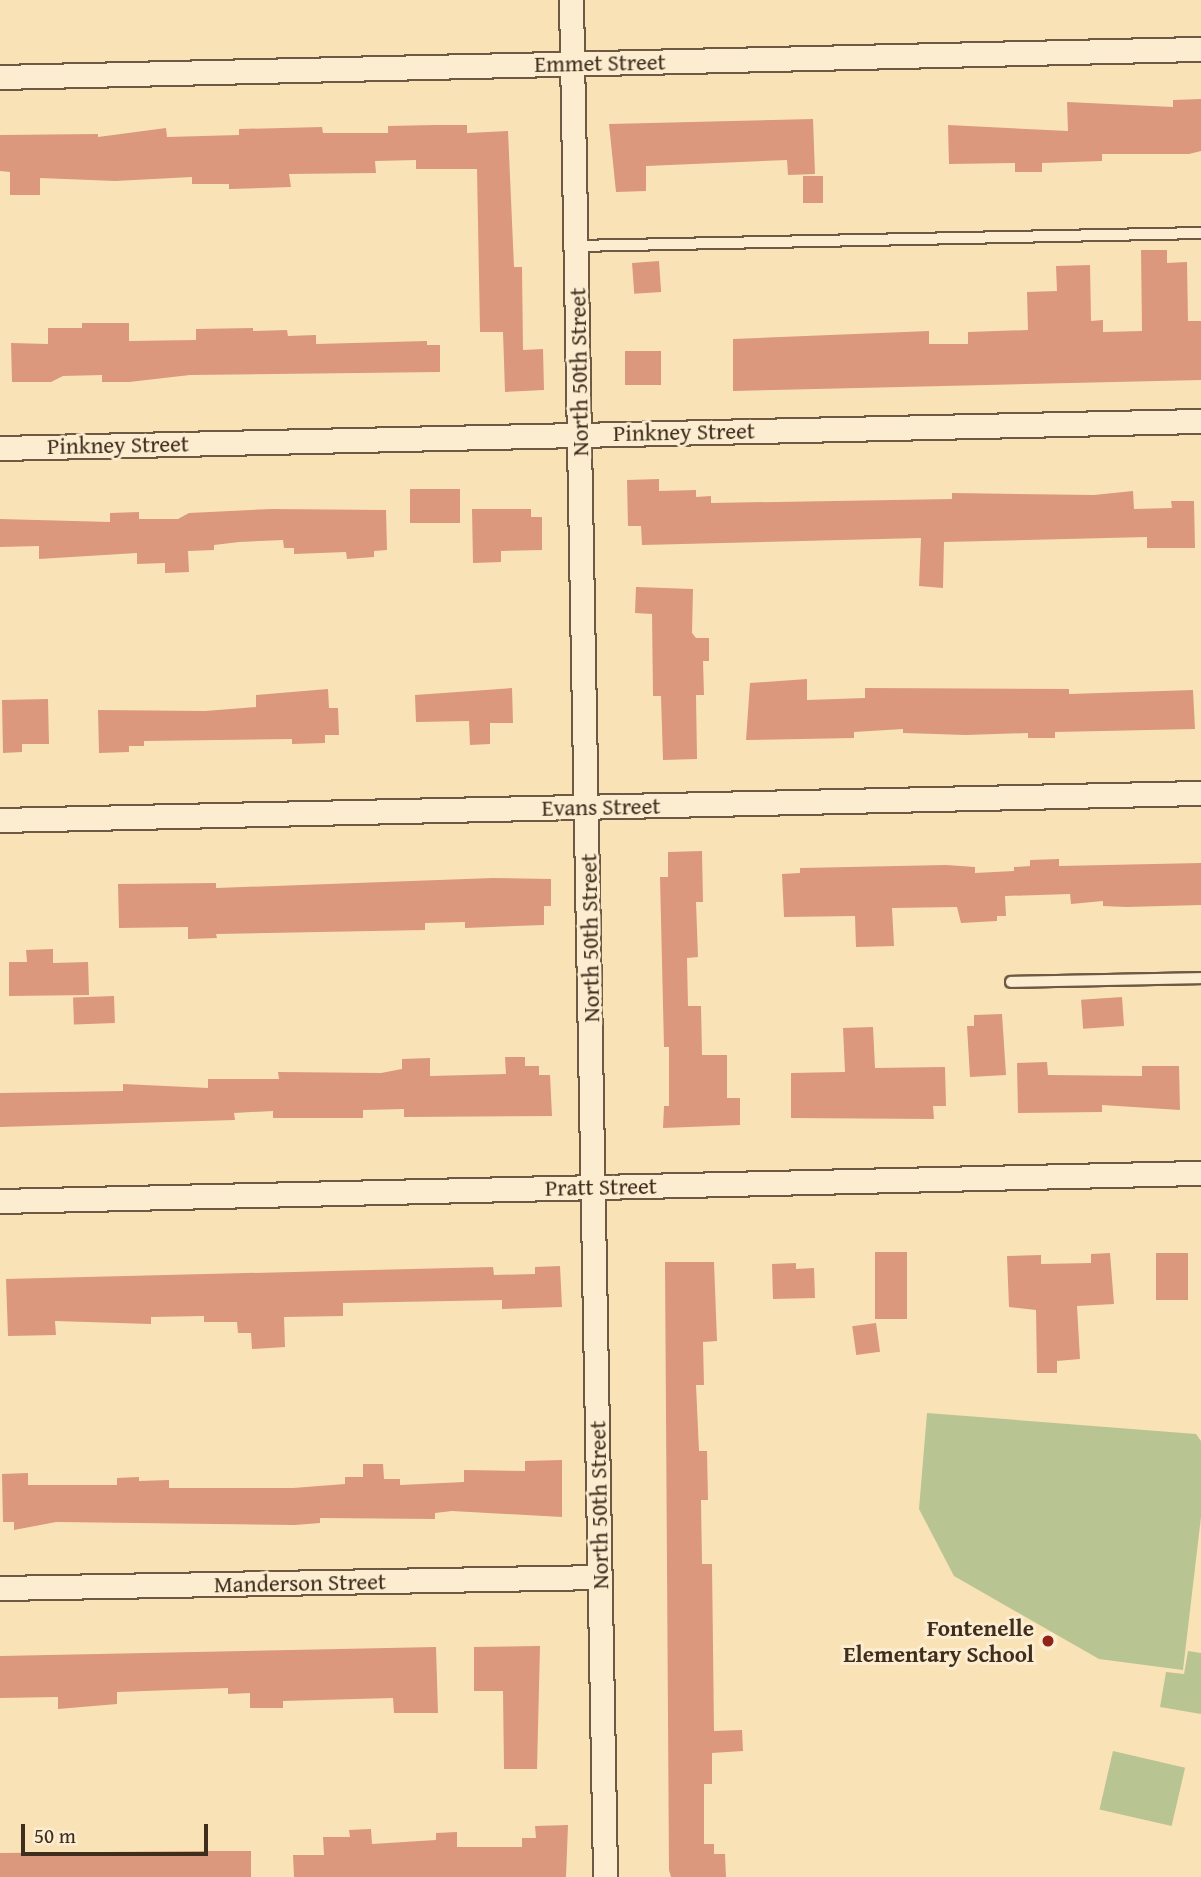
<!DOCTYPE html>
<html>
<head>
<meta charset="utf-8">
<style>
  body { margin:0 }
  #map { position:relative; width:1201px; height:1877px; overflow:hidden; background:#fae2b7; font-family:"Gentium Book Plus",serif }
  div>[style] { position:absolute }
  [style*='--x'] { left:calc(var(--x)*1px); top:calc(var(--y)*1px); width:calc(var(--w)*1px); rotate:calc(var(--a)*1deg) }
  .green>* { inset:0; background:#b9c493; transform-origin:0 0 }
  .building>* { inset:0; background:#db987d; transform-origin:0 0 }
  .roads { filter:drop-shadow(2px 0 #6e5a44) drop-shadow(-2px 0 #6e5a44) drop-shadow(0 2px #6e5a44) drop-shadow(0 -2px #6e5a44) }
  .lane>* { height:10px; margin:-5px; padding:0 5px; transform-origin:5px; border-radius:5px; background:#fcecd0 }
  .street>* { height:23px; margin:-11.5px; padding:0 11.5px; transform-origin:11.5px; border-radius:11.5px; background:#fcecd0 }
  .dots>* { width:19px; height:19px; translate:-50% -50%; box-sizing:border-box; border:4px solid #fcecd0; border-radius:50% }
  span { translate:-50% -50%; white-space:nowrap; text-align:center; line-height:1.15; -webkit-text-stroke:6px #fcecd0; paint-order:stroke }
  .street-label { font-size:23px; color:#3f2d1e }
  .poi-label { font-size:23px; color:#3f2d1e; font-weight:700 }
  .right { translate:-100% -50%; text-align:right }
  .scale { position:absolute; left:21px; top:1824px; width:187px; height:32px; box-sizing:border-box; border:4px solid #3f2d1e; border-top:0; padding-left:9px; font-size:21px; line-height:24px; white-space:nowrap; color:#3f2d1e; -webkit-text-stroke:5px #fcecd0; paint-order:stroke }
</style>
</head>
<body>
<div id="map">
  <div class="green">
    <div style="clip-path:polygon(927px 1413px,1196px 1434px,1201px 1441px,1201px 1517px,1183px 1670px,1099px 1659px,954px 1576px,919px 1509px)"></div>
    <div style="clip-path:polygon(1188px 1651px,1201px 1653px,1201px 1714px,1160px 1707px,1166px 1672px,1184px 1674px)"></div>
    <div style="left:1113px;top:1751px;width:74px;height:60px;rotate:13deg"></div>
  </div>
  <div class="building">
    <div style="clip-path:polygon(1201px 99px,1201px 151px,1189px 154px,1102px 154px,1102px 161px,1042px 163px,1042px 172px,1015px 172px,1015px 163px,949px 164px,948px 125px,1068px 131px,1067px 102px,1173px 107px,1173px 100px)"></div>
    <div style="clip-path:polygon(813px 119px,815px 174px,788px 175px,787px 160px,646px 166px,646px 191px,616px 192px,609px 124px)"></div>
    <div style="clip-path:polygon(435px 125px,467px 125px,467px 133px,508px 131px,514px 267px,522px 267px,523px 350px,543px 349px,544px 390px,505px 392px,503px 332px,480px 332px,477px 169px,416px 169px,416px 160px,375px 161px,376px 173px,289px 174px,291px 187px,229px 189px,229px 184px,192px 184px,192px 177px,115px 181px,40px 178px,40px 195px,10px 195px,10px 172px,0 171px,0 135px,98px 134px,98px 137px,166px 128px,167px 137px,239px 135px,239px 129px,322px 127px,323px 133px,388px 133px,388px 126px)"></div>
    <div style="left:823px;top:176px;width:27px;height:20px;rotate:90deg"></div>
    <div style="clip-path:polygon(1141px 250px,1167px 250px,1167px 263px,1187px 262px,1188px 321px,1201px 321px,1201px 380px,733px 391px,733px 339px,929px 331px,929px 344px,968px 344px,968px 332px,1028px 330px,1027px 292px,1057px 291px,1056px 266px,1090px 265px,1091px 321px,1103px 320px,1103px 332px,1142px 331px)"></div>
    <div style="left:659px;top:261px;width:31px;height:27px;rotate:86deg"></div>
    <div style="clip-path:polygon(82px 323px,129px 323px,129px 341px,196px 340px,196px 329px,253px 328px,253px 331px,287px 330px,288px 336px,316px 335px,316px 344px,427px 341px,427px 345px,440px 345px,440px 372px,190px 375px,129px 382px,102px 382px,102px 375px,63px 376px,51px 382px,12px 382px,11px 343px,48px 344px,48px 328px,82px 328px)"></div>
    <div style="left:625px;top:351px;width:36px;height:34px"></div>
    <div style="clip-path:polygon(659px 479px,659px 491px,696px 490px,696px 497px,711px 496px,711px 503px,952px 499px,952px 493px,1094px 495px,1133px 491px,1134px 509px,1172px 508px,1171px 501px,1194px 501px,1195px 548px,1147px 548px,1147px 537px,944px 542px,943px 588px,919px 586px,921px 538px,642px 545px,641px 526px,628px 526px,627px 480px)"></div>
    <div style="left:410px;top:489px;width:50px;height:34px"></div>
    <div style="clip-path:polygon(272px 509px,386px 510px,387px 550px,374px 551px,374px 557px,347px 559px,346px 552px,294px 554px,294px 548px,284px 548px,283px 540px,239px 542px,214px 545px,214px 550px,188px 551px,189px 572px,165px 573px,165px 563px,137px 564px,137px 553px,39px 559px,39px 546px,0 547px,0 519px,110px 522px,110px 513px,139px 512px,139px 519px,178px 519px,189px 513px)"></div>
    <div style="clip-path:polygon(472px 509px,531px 509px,531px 517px,542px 517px,542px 550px,501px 551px,501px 562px,473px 563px)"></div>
    <div style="clip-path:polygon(636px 587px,693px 589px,692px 633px,696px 638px,709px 638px,709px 661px,703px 661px,704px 695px,696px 695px,697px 759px,663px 760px,661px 696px,653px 696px,652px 614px,635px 613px)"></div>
    <div style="clip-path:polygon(807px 679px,807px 700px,865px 698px,865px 688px,1069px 689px,1069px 694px,1193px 690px,1195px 729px,1055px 732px,1055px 738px,1028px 738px,1028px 733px,966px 735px,903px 733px,903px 729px,854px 732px,854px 738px,746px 740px,750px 683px)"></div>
    <div style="clip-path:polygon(512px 688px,513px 723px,490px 723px,490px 744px,470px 745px,469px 721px,416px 722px,415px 695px)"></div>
    <div style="clip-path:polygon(328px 689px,329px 708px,338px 708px,339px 735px,325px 735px,325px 743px,292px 744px,292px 739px,144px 741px,144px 746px,129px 746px,129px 752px,99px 753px,98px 710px,205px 711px,256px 707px,256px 695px)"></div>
    <div style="clip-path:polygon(48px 699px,49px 744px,22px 744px,22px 752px,3px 753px,2px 700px)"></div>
    <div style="clip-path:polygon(702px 851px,703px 902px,696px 902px,698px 957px,687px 958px,688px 1006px,701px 1006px,702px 1055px,727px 1055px,727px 1098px,740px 1098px,740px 1125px,663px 1128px,664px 1106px,669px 1106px,669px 1047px,664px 1047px,660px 877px,668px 877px,668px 852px)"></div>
    <div style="clip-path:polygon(1059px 859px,1059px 866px,1201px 863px,1201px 905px,1126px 907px,1103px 906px,1103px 901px,1071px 904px,1070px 894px,1005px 896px,1006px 916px,997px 916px,997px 921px,961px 923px,957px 907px,892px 908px,894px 946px,856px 947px,855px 916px,784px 917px,782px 874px,800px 873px,800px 868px,946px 865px,975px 867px,975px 873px,1014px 871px,1014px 867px,1030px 866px,1030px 860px)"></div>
    <div style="clip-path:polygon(493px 878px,551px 879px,551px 906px,544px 906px,544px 925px,465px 928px,465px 922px,425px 923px,425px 930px,216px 934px,217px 938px,188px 939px,188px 927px,119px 928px,118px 884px,216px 883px,216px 888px)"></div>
    <div style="clip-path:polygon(53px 949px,53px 963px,88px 962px,89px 995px,9px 996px,9px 962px,27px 962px,26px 950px)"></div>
    <div style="left:114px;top:996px;width:27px;height:41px;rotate:88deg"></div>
    <div style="left:1122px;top:997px;width:29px;height:41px;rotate:86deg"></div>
    <div style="clip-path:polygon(1002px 1014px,1006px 1075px,970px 1077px,967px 1026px,974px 1026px,974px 1015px)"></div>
    <div style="clip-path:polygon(873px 1027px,875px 1068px,945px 1067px,946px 1106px,933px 1106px,934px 1119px,791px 1118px,791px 1073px,845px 1072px,843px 1028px)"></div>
    <div style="clip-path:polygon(505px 1057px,525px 1057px,525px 1066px,539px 1066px,539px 1075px,550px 1075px,552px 1116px,404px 1117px,404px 1109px,363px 1110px,363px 1118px,273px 1118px,273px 1111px,234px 1113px,235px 1120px,0 1127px,0 1093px,123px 1091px,123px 1084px,208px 1088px,208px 1079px,279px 1079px,278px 1072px,381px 1073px,402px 1069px,402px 1059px,430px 1058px,430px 1076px,506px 1074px)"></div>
    <div style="clip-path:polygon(1047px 1062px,1048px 1075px,1142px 1076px,1142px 1066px,1179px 1066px,1180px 1110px,1102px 1105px,1102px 1112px,1018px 1113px,1017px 1063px)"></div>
    <div style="left:875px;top:1252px;width:32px;height:67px"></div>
    <div style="clip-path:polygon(1110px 1253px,1114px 1304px,1077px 1306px,1080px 1359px,1057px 1361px,1057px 1373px,1037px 1373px,1036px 1310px,1009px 1307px,1007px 1256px,1041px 1255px,1041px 1264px,1091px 1263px,1091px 1254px)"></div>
    <div style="left:1156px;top:1253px;width:32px;height:47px"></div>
    <div style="clip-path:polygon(665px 1262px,714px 1262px,717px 1341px,703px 1342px,704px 1385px,696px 1385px,699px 1451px,707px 1451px,708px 1500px,701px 1500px,702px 1564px,712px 1564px,714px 1731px,742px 1730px,743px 1751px,712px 1753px,712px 1784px,704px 1784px,704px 1844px,714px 1844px,714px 1854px,725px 1854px,726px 1877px,671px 1877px,669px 1870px)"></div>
    <div style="clip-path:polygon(796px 1263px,796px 1269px,814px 1268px,815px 1298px,773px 1299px,772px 1264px)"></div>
    <div style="clip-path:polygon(560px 1266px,562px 1307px,502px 1309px,502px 1300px,343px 1303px,343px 1316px,284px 1317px,285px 1347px,252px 1349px,251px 1333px,238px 1333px,237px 1322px,204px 1322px,204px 1316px,151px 1317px,151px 1324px,55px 1321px,56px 1335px,8px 1336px,6px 1279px,493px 1267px,494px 1275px,535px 1274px,535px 1267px)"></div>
    <div style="left:876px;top:1323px;width:29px;height:24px;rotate:82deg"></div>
    <div style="clip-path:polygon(562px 1460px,562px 1517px,452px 1511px,435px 1513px,435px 1519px,320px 1518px,320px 1523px,295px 1525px,56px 1522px,14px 1530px,14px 1522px,3px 1522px,2px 1474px,28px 1473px,28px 1485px,117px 1485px,117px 1478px,139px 1477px,139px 1481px,169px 1480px,169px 1488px,293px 1488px,345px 1484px,345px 1477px,363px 1477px,363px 1464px,383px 1464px,384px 1479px,400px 1479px,400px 1485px,464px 1482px,464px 1470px,525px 1471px,525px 1461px)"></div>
    <div style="clip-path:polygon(540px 1646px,537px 1769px,504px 1769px,503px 1691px,474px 1691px,474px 1647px)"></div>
    <div style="clip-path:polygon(436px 1647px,438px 1713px,394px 1713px,393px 1698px,283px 1701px,283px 1708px,250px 1708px,250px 1693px,228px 1694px,228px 1688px,117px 1692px,117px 1704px,58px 1709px,58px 1697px,0 1698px,0 1656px)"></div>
    <div style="clip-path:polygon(568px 1825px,566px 1877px,294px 1877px,293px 1855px,324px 1855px,323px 1837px,350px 1837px,349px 1830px,371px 1829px,372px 1844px,436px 1840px,436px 1833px,457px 1832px,457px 1847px,522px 1847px,522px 1838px,536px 1838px,535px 1826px)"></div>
    <div style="clip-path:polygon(206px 1851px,251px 1851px,251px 1877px,0 1877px,0 1853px)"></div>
  </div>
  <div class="roads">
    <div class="lane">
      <div style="--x:576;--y:246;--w:625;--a:-1.19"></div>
      <div style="--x:1011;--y:982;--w:190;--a:-1.2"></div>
    </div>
    <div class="street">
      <div style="--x:571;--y:0;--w:1877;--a:88.96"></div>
      <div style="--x:0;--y:77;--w:1201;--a:-1.34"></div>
      <div style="--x:0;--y:448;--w:1201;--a:-1.29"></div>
      <div style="--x:0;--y:820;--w:1201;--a:-1.29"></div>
      <div style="--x:0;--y:1201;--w:1201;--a:-1.34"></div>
      <div style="--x:0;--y:1588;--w:600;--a:-1.05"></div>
    </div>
  </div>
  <div class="dots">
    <div style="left:1048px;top:1641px;background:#8f2418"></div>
  </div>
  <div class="street-label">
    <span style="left:600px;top:63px;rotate:-1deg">Emmet Street</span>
    <span style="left:579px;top:372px;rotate:-91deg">North 50th Street</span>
    <span style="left:684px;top:432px;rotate:-1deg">Pinkney Street</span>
    <span style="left:118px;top:445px;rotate:-1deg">Pinkney Street</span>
    <span style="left:601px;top:807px;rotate:-1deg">Evans Street</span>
    <span style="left:590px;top:938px;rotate:-91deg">North 50th Street</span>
    <span style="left:601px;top:1187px;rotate:-1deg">Pratt Street</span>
    <span style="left:599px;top:1505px;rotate:-91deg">North 50th Street</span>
    <span style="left:300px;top:1583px;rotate:-1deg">Manderson Street</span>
  </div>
  <div class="poi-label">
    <span class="right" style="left:1034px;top:1641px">Fontenelle<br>Elementary School</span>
  </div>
  <div class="scale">50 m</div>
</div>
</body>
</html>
